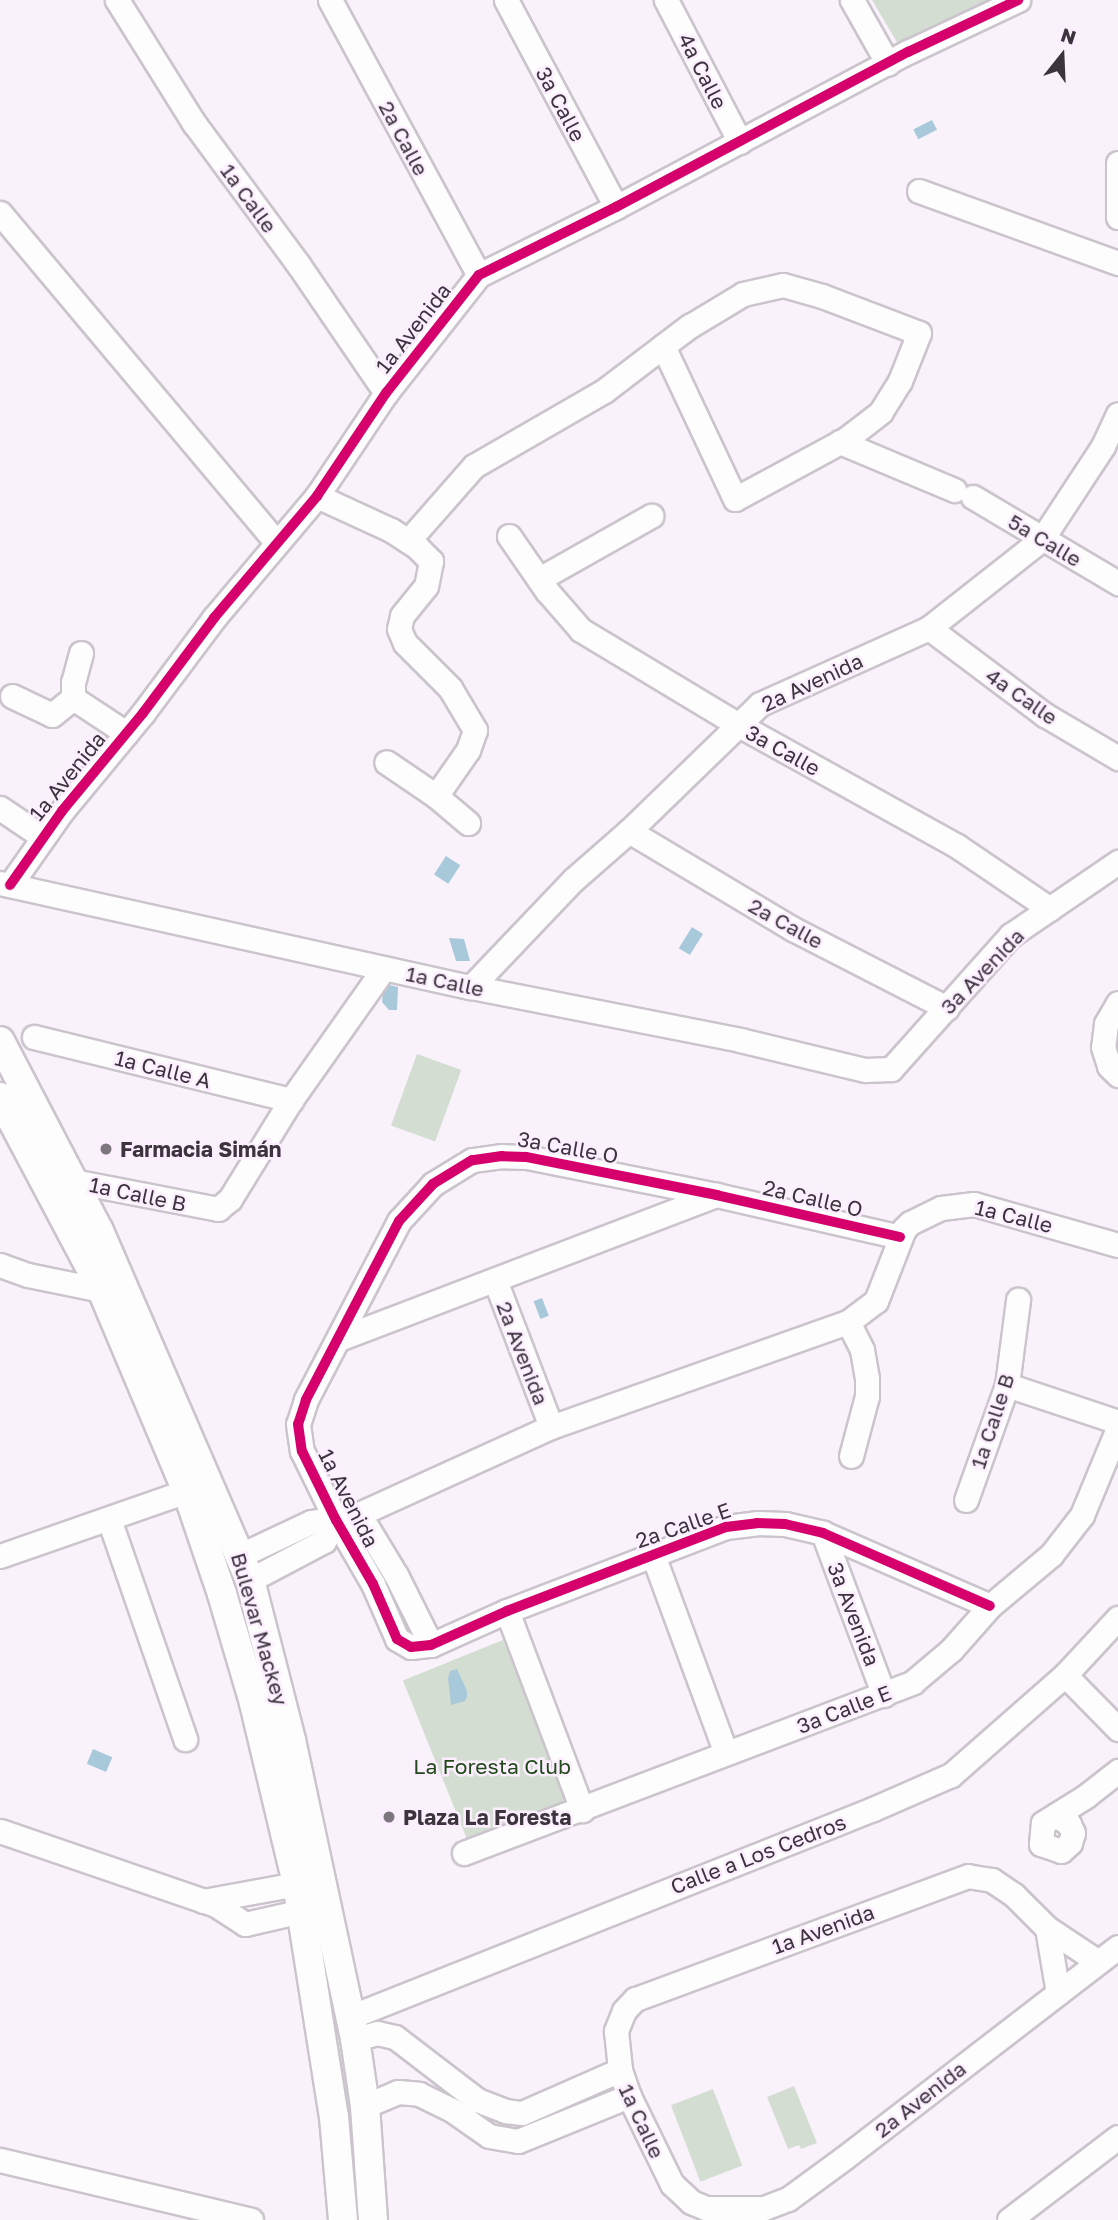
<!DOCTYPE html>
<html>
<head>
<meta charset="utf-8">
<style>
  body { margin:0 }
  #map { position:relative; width:1118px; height:2220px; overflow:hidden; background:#f9f2fb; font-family:"Golos Text",sans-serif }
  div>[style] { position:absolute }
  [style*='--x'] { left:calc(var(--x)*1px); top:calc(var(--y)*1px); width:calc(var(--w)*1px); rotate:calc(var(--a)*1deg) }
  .green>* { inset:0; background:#d3ddd2; transform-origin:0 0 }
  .water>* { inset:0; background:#a8c9da; transform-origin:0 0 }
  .roads { filter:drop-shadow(2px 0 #cbc4cc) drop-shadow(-2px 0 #cbc4cc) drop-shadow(0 2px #cbc4cc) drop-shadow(0 -2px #cbc4cc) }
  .minor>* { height:23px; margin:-11.5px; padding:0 11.5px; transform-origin:11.5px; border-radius:11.5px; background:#fefdfe }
  .major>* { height:28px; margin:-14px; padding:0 14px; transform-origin:14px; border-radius:14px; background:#fefdfe }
  .cycleway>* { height:10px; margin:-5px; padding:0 5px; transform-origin:5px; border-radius:5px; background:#d6006c }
  .dots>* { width:19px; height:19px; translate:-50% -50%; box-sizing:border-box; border:4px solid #fceeff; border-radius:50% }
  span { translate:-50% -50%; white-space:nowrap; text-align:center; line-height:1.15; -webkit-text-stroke:5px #fceeff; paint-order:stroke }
  .street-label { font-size:21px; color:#3b343c }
  .poi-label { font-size:21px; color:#3b343c; font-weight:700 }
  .left { translate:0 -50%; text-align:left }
  .park-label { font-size:21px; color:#204a19 }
  .north { position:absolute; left:1027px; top:21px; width:70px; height:70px; -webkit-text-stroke:5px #fceeff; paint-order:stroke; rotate:18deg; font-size:19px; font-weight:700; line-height:28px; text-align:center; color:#3b343c }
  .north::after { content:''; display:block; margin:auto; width:24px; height:32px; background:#3b343c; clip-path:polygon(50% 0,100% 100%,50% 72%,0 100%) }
</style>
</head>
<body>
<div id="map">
  <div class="green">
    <div style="clip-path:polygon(872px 0,991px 0,898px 44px)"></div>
    <div style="left:417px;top:1054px;width:47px;height:76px;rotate:20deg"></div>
    <div style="left:503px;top:1640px;width:179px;height:108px;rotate:68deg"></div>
    <div style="clip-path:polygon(794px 2086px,817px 2143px,801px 2149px,799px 2145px,788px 2149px,767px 2097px)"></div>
    <div style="left:713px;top:2089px;width:82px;height:45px;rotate:69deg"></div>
  </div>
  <div class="water">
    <div style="left:932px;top:120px;width:11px;height:21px;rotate:63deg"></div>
    <div style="left:446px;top:856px;width:17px;height:22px;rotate:33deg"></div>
    <div style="left:692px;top:927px;width:13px;height:25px;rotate:32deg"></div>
    <div style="clip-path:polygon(449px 938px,464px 939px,470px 961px,456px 961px)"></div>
    <div style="clip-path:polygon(389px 985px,398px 987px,397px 1010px,389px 1010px,382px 1002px,383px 993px)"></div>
    <div style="left:542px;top:1298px;width:19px;height:9px;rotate:69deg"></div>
    <div style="clip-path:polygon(457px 1669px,467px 1691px,467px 1697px,465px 1701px,451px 1705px,448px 1678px,450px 1671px)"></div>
    <div style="left:93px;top:1749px;width:21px;height:16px;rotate:23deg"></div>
  </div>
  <div class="roads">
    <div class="minor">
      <div style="--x:117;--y:0;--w:145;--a:58"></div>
      <div style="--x:194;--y:123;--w:175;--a:53.6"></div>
      <div style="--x:298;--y:264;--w:156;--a:55.7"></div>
      <div style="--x:330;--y:0;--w:313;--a:61.6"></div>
      <div style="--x:506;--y:0;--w:234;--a:62"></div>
      <div style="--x:666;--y:0;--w:160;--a:62.5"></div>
      <div style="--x:852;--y:0;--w:73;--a:60.6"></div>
      <div style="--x:1118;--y:163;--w:54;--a:90"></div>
      <div style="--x:919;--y:191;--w:212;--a:19.9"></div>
      <div style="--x:0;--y:213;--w:429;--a:50"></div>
      <div style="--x:840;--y:442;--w:124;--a:22.8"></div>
      <div style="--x:317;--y:496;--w:81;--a:24.7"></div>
      <div style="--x:391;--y:530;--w:31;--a:33"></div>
      <div style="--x:417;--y:547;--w:20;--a:45"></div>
      <div style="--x:431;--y:561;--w:25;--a:101"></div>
      <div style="--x:426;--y:586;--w:38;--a:129"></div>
      <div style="--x:402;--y:616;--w:13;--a:103"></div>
      <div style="--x:399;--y:629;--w:15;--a:67"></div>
      <div style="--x:405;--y:643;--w:64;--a:45"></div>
      <div style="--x:450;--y:688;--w:49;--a:59.2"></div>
      <div style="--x:475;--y:730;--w:21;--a:109"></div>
      <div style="--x:468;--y:750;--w:56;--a:124.8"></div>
      <div style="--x:436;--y:796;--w:60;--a:-145.8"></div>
      <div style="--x:973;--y:497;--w:169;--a:30.7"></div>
      <div style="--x:509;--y:536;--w:67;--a:55.4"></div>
      <div style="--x:547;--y:591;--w:52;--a:48.9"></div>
      <div style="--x:581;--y:630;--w:182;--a:31.1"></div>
      <div style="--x:737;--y:724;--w:252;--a:29"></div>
      <div style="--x:957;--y:846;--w:112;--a:34.1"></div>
      <div style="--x:408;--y:541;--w:100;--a:-48.7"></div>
      <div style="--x:474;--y:466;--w:150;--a:-30"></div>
      <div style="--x:604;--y:391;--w:74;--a:-37.3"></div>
      <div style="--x:663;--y:346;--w:34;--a:-37"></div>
      <div style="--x:690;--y:326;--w:62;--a:-31.1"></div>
      <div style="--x:743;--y:294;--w:41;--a:-12.7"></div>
      <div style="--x:783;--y:285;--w:41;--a:15.8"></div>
      <div style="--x:822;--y:296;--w:104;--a:20.9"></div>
      <div style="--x:919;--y:333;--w:52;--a:111.6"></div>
      <div style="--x:900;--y:381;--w:36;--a:122"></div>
      <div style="--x:881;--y:412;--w:44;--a:142.4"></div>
      <div style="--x:846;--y:439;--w:126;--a:151.6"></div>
      <div style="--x:735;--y:499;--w:169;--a:-115.2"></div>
      <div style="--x:539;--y:579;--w:129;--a:-29.4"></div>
      <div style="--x:929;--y:628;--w:145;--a:36.9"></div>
      <div style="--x:1045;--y:715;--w:85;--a:30.5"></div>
      <div style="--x:81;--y:653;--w:30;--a:105"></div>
      <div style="--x:73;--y:682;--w:16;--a:90"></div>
      <div style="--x:73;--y:698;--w:64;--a:33.4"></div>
      <div style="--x:12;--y:696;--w:44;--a:25.4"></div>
      <div style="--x:52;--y:715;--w:27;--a:-39"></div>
      <div style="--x:436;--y:796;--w:42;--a:40.2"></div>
      <div style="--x:0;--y:808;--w:52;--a:34"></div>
      <div style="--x:629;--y:831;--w:191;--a:30.9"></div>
      <div style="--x:793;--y:929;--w:173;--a:27.2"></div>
      <div style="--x:0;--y:883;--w:482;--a:12.5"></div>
      <div style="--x:471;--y:987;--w:274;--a:11.1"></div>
      <div style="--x:740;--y:1040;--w:129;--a:13.5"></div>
      <div style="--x:865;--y:1070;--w:26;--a:-2"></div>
      <div style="--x:891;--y:1069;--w:180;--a:-48.2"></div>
      <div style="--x:1011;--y:935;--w:130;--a:-34.3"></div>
      <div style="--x:10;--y:885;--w:90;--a:-54.9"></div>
      <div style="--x:62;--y:811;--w:127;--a:-50.4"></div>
      <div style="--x:143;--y:713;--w:119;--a:-53.2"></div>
      <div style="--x:214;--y:618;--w:160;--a:-49.8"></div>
      <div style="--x:317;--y:496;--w:124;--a:-56.2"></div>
      <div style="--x:386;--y:393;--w:150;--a:-51.8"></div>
      <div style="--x:479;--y:275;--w:153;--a:-26.4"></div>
      <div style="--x:616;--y:207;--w:331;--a:-28"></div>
      <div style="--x:908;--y:52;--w:122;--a:-25.3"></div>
      <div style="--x:471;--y:987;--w:148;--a:-46.4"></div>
      <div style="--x:573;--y:880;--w:74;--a:-41.2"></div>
      <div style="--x:629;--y:831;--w:182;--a:-44.1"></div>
      <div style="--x:760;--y:704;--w:185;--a:-24.2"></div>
      <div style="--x:929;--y:628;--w:144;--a:-38.2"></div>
      <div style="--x:1042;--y:539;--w:111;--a:-56.7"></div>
      <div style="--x:1103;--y:446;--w:35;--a:-65"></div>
      <div style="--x:1118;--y:1003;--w:24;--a:120"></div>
      <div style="--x:1106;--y:1024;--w:23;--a:97"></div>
      <div style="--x:1103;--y:1047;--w:20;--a:72"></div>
      <div style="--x:1109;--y:1066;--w:13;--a:45"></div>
      <div style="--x:34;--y:1037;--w:265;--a:13.8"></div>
      <div style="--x:73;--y:1181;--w:148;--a:10.9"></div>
      <div style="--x:218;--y:1209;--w:16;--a:-40"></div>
      <div style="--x:230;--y:1199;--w:116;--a:-58.4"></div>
      <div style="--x:291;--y:1100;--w:161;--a:-54.8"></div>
      <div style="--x:900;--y:1237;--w:188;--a:-167.1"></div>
      <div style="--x:717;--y:1195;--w:195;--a:-168.7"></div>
      <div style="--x:526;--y:1157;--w:24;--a:-178"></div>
      <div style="--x:502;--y:1156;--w:30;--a:172"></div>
      <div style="--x:472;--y:1160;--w:46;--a:148.4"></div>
      <div style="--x:433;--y:1184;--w:50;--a:132.6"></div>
      <div style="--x:399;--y:1221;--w:202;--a:117.5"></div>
      <div style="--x:306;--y:1400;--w:25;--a:108"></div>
      <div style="--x:298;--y:1424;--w:27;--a:82"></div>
      <div style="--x:302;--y:1451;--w:77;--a:63.8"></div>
      <div style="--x:336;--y:1520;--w:74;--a:60"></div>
      <div style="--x:373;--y:1584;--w:60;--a:66.4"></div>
      <div style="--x:397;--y:1639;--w:16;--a:30"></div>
      <div style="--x:411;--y:1647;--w:20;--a:-6"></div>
      <div style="--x:431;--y:1645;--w:83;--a:-24.1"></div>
      <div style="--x:507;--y:1611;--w:235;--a:-21"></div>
      <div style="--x:726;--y:1527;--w:31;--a:-7"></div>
      <div style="--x:757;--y:1523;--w:28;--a:2"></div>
      <div style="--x:785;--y:1524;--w:39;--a:13"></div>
      <div style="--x:823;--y:1533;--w:182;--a:23.6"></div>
      <div style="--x:0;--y:1265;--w:30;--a:20"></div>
      <div style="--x:28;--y:1275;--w:76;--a:11.5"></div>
      <div style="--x:495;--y:1280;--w:157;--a:69.1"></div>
      <div style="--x:848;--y:1322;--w:31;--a:63"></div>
      <div style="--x:862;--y:1350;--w:29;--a:80"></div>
      <div style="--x:867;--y:1379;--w:17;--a:90"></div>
      <div style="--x:867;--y:1396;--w:62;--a:104.9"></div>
      <div style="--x:339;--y:1339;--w:404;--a:-20.9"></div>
      <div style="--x:1007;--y:1385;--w:117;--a:18.4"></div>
      <div style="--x:966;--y:1500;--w:122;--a:-70.4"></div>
      <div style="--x:1007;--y:1385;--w:86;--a:-82.6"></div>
      <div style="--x:359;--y:1514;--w:71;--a:58.8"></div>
      <div style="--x:396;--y:1575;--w:78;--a:63.4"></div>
      <div style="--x:109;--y:1519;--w:233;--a:70.9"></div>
      <div style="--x:823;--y:1533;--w:173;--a:69.4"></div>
      <div style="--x:241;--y:1555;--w:77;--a:-25.2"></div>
      <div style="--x:311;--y:1522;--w:49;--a:-9.5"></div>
      <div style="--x:359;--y:1514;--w:211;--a:-24.4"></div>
      <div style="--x:551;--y:1427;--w:315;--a:-19.5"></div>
      <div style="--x:848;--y:1322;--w:35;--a:-37"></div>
      <div style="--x:876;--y:1301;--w:77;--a:-68.7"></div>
      <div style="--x:904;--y:1229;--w:8;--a:-45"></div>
      <div style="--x:910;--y:1223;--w:34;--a:-26"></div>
      <div style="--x:941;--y:1208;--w:33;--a:-7"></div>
      <div style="--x:974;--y:1204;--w:150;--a:15.9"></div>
      <div style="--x:653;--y:1555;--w:211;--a:69.8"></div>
      <div style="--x:0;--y:1556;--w:198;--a:-19.2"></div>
      <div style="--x:250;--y:1580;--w:84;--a:-27.8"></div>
      <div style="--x:324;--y:1541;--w:24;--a:-60"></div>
      <div style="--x:507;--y:1611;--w:213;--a:69.3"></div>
      <div style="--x:1065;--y:1675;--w:76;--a:45.5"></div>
      <div style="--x:1056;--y:1815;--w:16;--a:35"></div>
      <div style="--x:1069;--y:1824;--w:10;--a:66"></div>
      <div style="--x:1073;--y:1833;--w:10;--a:107"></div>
      <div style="--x:1070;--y:1843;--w:12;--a:138"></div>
      <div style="--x:1061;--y:1851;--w:21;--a:-161"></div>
      <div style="--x:1041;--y:1844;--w:21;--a:-85"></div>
      <div style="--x:1043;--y:1823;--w:51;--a:-32.1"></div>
      <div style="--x:1086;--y:1796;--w:41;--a:-38"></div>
      <div style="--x:0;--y:1831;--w:228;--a:18.9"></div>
      <div style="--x:216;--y:1905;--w:35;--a:33"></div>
      <div style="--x:245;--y:1924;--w:58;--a:-12.8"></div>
      <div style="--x:464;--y:1853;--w:480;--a:-20.8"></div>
      <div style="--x:913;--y:1682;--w:50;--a:-40.1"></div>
      <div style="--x:951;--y:1650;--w:59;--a:-48.4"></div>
      <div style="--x:990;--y:1606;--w:80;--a:-39.9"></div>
      <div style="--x:1051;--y:1555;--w:51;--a:-52.2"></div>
      <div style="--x:1082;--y:1515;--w:94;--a:-67.5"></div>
      <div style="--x:203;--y:1901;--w:96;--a:-10.3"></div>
      <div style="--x:1047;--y:1928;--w:66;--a:80.4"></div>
      <div style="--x:1097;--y:1961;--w:60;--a:-146.6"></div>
      <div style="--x:1047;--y:1928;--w:47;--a:-135"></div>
      <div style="--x:1014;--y:1895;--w:27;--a:-146"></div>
      <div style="--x:992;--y:1880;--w:24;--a:-171"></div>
      <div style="--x:968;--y:1876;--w:355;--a:159.7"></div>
      <div style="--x:635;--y:1999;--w:16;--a:133"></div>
      <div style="--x:624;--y:2011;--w:22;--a:112"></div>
      <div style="--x:616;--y:2031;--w:39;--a:84"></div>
      <div style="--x:620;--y:2070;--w:28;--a:71"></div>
      <div style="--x:629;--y:2096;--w:98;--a:64"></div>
      <div style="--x:672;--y:2184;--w:26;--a:43"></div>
      <div style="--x:691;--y:2202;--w:16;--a:22"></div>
      <div style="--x:706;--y:2208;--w:58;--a:0"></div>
      <div style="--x:764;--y:2208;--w:26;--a:-21"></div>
      <div style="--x:788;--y:2199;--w:69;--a:-36.2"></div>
      <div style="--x:844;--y:2158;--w:346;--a:-37.6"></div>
      <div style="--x:350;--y:2017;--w:563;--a:-21.69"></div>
      <div style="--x:873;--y:1809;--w:85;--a:-23.6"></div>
      <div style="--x:951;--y:1775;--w:152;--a:-41.3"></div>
      <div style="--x:1065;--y:1675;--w:78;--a:-47.1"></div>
      <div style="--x:355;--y:2039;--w:23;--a:-15"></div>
      <div style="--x:377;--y:2033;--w:18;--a:13"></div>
      <div style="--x:395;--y:2037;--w:103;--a:37.5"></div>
      <div style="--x:477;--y:2100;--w:30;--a:21"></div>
      <div style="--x:505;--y:2111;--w:17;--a:7"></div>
      <div style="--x:522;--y:2113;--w:107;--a:-23.7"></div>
      <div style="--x:365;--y:2106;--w:36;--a:-23"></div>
      <div style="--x:398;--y:2092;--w:21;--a:5"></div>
      <div style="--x:419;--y:2094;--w:37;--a:26"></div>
      <div style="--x:452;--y:2110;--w:45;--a:35.1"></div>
      <div style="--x:489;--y:2136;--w:29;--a:10"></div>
      <div style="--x:518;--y:2141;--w:120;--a:-22.1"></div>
      <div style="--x:0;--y:2160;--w:258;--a:13.4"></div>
      <div style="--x:1009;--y:2220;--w:137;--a:-37.3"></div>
    </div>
    <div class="major">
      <div style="--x:0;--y:1041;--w:214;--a:62.5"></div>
      <div style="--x:99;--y:1231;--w:380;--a:66.6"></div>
      <div style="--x:250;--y:1580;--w:165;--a:75.6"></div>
      <div style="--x:291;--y:1740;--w:306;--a:77.9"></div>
      <div style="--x:355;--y:2039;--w:68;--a:81.5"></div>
      <div style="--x:365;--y:2106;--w:114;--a:86"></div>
      <div style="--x:0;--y:1097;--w:218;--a:62.1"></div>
      <div style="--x:102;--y:1290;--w:218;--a:67.1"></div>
      <div style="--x:187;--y:1491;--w:109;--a:71.2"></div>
      <div style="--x:222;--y:1594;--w:114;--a:73.6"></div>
      <div style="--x:254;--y:1703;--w:186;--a:76.6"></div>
      <div style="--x:297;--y:1884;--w:236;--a:81"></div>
      <div style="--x:334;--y:2117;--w:103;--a:85"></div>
    </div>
  </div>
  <div class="cycleway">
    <div style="--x:10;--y:885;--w:90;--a:-54.9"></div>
    <div style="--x:62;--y:811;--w:127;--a:-50.4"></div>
    <div style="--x:143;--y:713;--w:119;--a:-53.2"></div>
    <div style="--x:214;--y:618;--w:160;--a:-49.8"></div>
    <div style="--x:317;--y:496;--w:124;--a:-56.2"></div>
    <div style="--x:386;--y:393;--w:150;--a:-51.8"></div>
    <div style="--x:479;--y:275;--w:153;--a:-26.4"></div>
    <div style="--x:616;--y:207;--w:331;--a:-28"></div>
    <div style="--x:908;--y:52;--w:122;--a:-25.3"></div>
    <div style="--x:900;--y:1237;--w:188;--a:-167.1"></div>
    <div style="--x:717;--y:1195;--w:195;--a:-168.7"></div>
    <div style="--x:526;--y:1157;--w:24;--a:-178"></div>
    <div style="--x:502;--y:1156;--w:30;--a:172"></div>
    <div style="--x:472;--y:1160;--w:46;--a:148.4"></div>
    <div style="--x:433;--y:1184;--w:50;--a:132.6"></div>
    <div style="--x:399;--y:1221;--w:202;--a:117.5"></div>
    <div style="--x:306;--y:1400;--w:25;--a:108"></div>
    <div style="--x:298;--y:1424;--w:27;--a:82"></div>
    <div style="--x:302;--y:1451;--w:77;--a:63.8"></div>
    <div style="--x:336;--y:1520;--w:74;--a:60"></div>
    <div style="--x:373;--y:1584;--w:60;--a:66.4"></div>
    <div style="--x:397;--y:1639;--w:16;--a:30"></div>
    <div style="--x:411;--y:1647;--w:20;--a:-6"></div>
    <div style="--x:431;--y:1645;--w:83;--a:-24.1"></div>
    <div style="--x:507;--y:1611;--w:235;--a:-21"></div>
    <div style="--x:726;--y:1527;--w:31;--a:-7"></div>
    <div style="--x:757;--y:1523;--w:28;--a:2"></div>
    <div style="--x:785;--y:1524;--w:39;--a:13"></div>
    <div style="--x:823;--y:1533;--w:182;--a:23.6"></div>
  </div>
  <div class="dots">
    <div style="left:106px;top:1149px;background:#7e767f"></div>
    <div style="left:389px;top:1817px;background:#7e767f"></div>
  </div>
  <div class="street-label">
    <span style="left:703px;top:71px;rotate:63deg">4a Calle</span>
    <span style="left:561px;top:104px;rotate:62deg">3a Calle</span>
    <span style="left:404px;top:138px;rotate:62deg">2a Calle</span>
    <span style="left:249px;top:198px;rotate:54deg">1a Calle</span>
    <span style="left:413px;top:328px;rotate:-52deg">1a Avenida</span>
    <span style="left:1045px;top:540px;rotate:31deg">5a Calle</span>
    <span style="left:812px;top:682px;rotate:-25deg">2a Avenida</span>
    <span style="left:1022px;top:696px;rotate:35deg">4a Calle</span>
    <span style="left:783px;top:750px;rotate:29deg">3a Calle</span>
    <span style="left:67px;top:776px;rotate:-51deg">1a Avenida</span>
    <span style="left:786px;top:923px;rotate:29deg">2a Calle</span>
    <span style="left:982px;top:971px;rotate:-46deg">3a Avenida</span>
    <span style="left:445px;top:981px;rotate:12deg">1a Calle</span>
    <span style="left:163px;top:1069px;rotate:14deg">1a Calle A</span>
    <span style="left:568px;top:1147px;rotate:10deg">3a Calle O</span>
    <span style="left:138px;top:1194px;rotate:12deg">1a Calle B</span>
    <span style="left:813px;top:1198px;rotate:13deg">2a Calle O</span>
    <span style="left:1014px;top:1216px;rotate:14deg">1a Calle</span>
    <span style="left:523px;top:1353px;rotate:69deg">2a Avenida</span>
    <span style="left:992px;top:1421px;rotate:-72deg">1a Calle B</span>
    <span style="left:349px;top:1498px;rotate:63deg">1a Avenida</span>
    <span style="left:683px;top:1525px;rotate:-19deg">2a Calle E</span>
    <span style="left:854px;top:1614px;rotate:69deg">3a Avenida</span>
    <span style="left:260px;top:1629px;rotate:74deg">Bulevar Mackey</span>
    <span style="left:844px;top:1709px;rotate:-21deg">3a Calle E</span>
    <span style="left:758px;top:1854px;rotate:-21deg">Calle a Los Cedros</span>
    <span style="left:823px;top:1929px;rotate:-20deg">1a Avenida</span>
    <span style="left:920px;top:2099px;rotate:-38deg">2a Avenida</span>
    <span style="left:642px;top:2121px;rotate:65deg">1a Calle</span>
  </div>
  <div class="poi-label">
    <span class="left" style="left:120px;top:1149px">Farmacia Simán</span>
    <span class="left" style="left:403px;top:1817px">Plaza La Foresta</span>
  </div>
  <div class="park-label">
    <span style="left:492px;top:1766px">La Foresta Club</span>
  </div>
  <div class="north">N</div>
</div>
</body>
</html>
